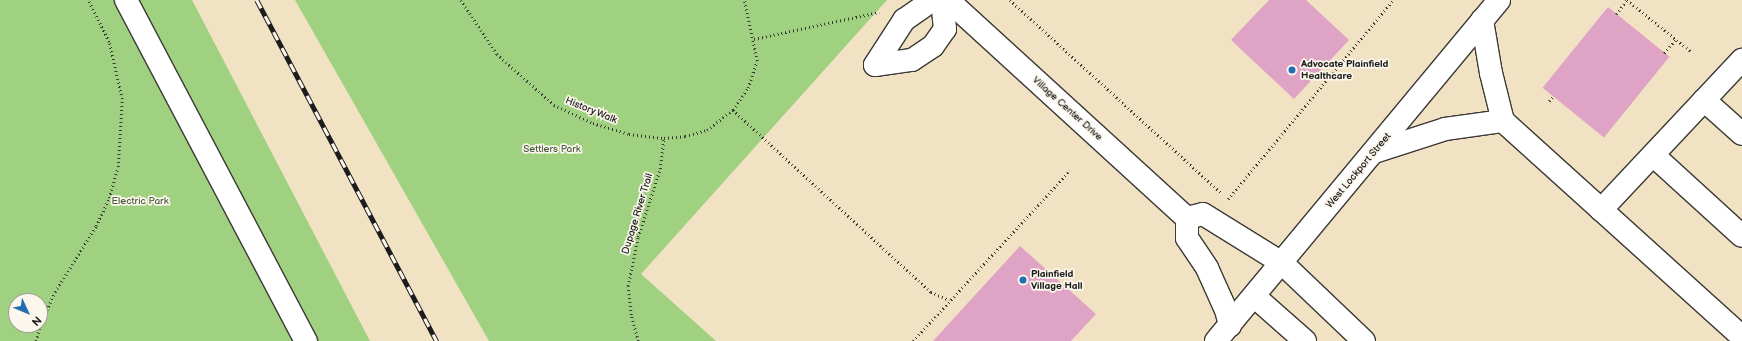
<!DOCTYPE html>
<html>
<head>
<meta charset="utf-8">
<style>
  body { margin:0 }
  #map { position:relative; width:1742px; height:341px; overflow:hidden; background:#f1e2c4; font-family:"Balsamiq Sans",sans-serif }
  div>[style] { position:absolute }
  [style*='--x'] { left:calc(var(--x)*1px); top:calc(var(--y)*1px); width:calc(var(--w)*1px); rotate:calc(var(--a)*1deg) }
  .green>* { inset:0; background:#9fd180 }
  .building>* { inset:0; background:#dfa3c5; transform-origin:0 0 }
  .path>* { height:2.5px; margin-top:-1.25px; transform-origin:0; background:repeating-linear-gradient(90deg,#3c3a35 0 1px,transparent 0 4px) }
  .roads { filter:drop-shadow(1px 0 #3c3a35) drop-shadow(-1px 0 #3c3a35) drop-shadow(0 1px #3c3a35) drop-shadow(0 -1px #3c3a35) }
  .minor>* { height:22px; margin:-11px; padding:0 11px; transform-origin:11px; border-radius:11px; background:#fff }
  .major>* { height:22px; margin:-11px; padding:0 11px; transform-origin:11px; border-radius:11px; background:#fff }
  .rail>* { height:4.5px; margin-top:-2.25px; transform-origin:0; background:repeating-linear-gradient(90deg,#fbf7ec 0 9px,#1c1c1c 0 18px); box-sizing:border-box; border-block:1px solid #1c1c1c }
  .dots>* { width:11px; height:11px; translate:-50% -50%; box-sizing:border-box; border:2px solid #fbf7ec; border-radius:50% }
  span { translate:-50% -50%; white-space:nowrap; text-align:center; line-height:1.15; -webkit-text-stroke:3.5px #fbf7ec; paint-order:stroke }
  .poi-label { font-size:10px; color:#1c1c1c; font-weight:700 }
  .left { translate:0 -50%; text-align:left }
  .street-label { font-size:10px; color:#1c1c1c }
  .park-label { font-size:10px; color:#4a5b3f }
  .north { position:absolute; left:8px; top:293px; width:40px; height:40px; box-sizing:border-box; background:#fbf7ec; border:1px solid #a29f99; border-radius:50%; rotate:134deg; font-size:11px; font-weight:700; line-height:16px; text-align:center; color:#1c1c1c }
  .north::after { content:''; display:block; margin:auto; width:14px; height:18px; background:#1f6fb2; clip-path:polygon(50% 0,100% 100%,50% 72%,0 100%) }
</style>
</head>
<body>
<div id="map">
  <div class="green">
    <div style="clip-path:polygon(evenodd,0 0,192px 0,370px 341px,0 341px,0 0,16px 301px,40px 301px,40px 325px,16px 325px,16px 301px)"></div>
    <div style="clip-path:polygon(295px 0,887px 0,641px 274px,716px 341px,489px 341px)"></div>
  </div>
  <div class="building">
    <div style="clip-path:polygon(1269px 0,1306px 0,1349px 40px,1294px 99px,1231px 40px)"></div>
    <div style="left:1608px;top:7px;width:79px;height:104px;rotate:39deg"></div>
    <div style="clip-path:polygon(1020px 246px,1096px 314px,1071px 341px,933px 341px)"></div>
  </div>
  <div class="path">
    <div style="--x:461;--y:0;--w:65;--a:56.3"></div>
    <div style="--x:497;--y:54;--w:76;--a:41.8"></div>
    <div style="--x:554;--y:105;--w:43;--a:24.8"></div>
    <div style="--x:593;--y:123;--w:38;--a:17"></div>
    <div style="--x:629;--y:134;--w:35;--a:7"></div>
    <div style="--x:664;--y:138;--w:21;--a:-5"></div>
    <div style="--x:685;--y:136;--w:23;--a:-15"></div>
    <div style="--x:707;--y:130;--w:33;--a:-38"></div>
    <div style="--x:733;--y:110;--w:27;--a:-56"></div>
    <div style="--x:748;--y:88;--w:28;--a:-72"></div>
    <div style="--x:757;--y:61;--w:62;--a:-102"></div>
    <div style="--x:1010;--y:0;--w:285;--a:42.4"></div>
    <div style="--x:1616;--y:14;--w:18;--a:-52"></div>
    <div style="--x:1627;--y:0;--w:83;--a:38.7"></div>
    <div style="--x:754;--y:39;--w:128;--a:-12.2"></div>
    <div style="--x:1664;--y:53;--w:18;--a:-49"></div>
    <div style="--x:1549;--y:101;--w:6;--a:-45"></div>
    <div style="--x:733;--y:110;--w:269;--a:42.6"></div>
    <div style="--x:931;--y:292;--w:20;--a:24"></div>
    <div style="--x:1228;--y:199;--w:259;--a:-50.3"></div>
    <div style="--x:36;--y:341;--w:16;--a:-76"></div>
    <div style="--x:40;--y:325;--w:36;--a:-66"></div>
    <div style="--x:55;--y:292;--w:78;--a:-58.2"></div>
    <div style="--x:96;--y:226;--w:31;--a:-65"></div>
    <div style="--x:109;--y:198;--w:32;--a:-74"></div>
    <div style="--x:118;--y:167;--w:68;--a:-86.6"></div>
    <div style="--x:122;--y:99;--w:58;--a:-102.8"></div>
    <div style="--x:109;--y:42;--w:47;--a:-116.6"></div>
    <div style="--x:638;--y:341;--w:27;--a:-105"></div>
    <div style="--x:631;--y:315;--w:29;--a:-96"></div>
    <div style="--x:628;--y:286;--w:50;--a:-78.5"></div>
    <div style="--x:638;--y:237;--w:71;--a:-72.1"></div>
    <div style="--x:660;--y:169;--w:31;--a:-83"></div>
    <div style="--x:913;--y:341;--w:232;--a:-47.4"></div>
  </div>
  <div class="roads">
    <div class="minor">
      <div style="--x:126;--y:0;--w:386;--a:62.2"></div>
      <div style="--x:948;--y:0;--w:323;--a:42.4"></div>
      <div style="--x:1187;--y:218;--w:20;--a:90"></div>
      <div style="--x:1187;--y:238;--w:36;--a:56"></div>
      <div style="--x:1207;--y:268;--w:46;--a:65.7"></div>
      <div style="--x:1226;--y:310;--w:16;--a:75"></div>
      <div style="--x:1482;--y:20;--w:54;--a:80.4"></div>
      <div style="--x:1491;--y:73;--w:49;--a:76"></div>
      <div style="--x:1503;--y:121;--w:322;--a:42.1"></div>
      <div style="--x:875;--y:65;--w:37;--a:-8"></div>
      <div style="--x:912;--y:60;--w:25;--a:-34"></div>
      <div style="--x:933;--y:46;--w:21;--a:-55"></div>
      <div style="--x:945;--y:29;--w:29;--a:-96"></div>
      <div style="--x:875;--y:65;--w:54;--a:-57.2"></div>
      <div style="--x:904;--y:20;--w:35;--a:-35"></div>
      <div style="--x:1704;--y:100;--w:51;--a:41.8"></div>
      <div style="--x:1374;--y:152;--w:75;--a:-17.9"></div>
      <div style="--x:1445;--y:129;--w:59;--a:-7.9"></div>
      <div style="--x:1653;--y:155;--w:120;--a:42.3"></div>
      <div style="--x:1601;--y:210;--w:206;--a:-46.8"></div>
      <div style="--x:1187;--y:218;--w:16;--a:-14"></div>
      <div style="--x:1203;--y:214;--w:93;--a:31.8"></div>
      <div style="--x:1282;--y:263;--w:113;--a:43.6"></div>
      <div style="--x:1254;--y:296;--w:68;--a:41.4"></div>
    </div>
    <div class="major">
      <div style="--x:1216;--y:341;--w:443;--a:-50.3"></div>
    </div>
  </div>
  <div class="rail">
    <div style="--x:257;--y:0;--w:386;--a:62.2"></div>
  </div>
  <div class="dots">
    <div style="left:1292px;top:70px;background:#1f6fb2"></div>
    <div style="left:1023px;top:280px;background:#1f6fb2"></div>
  </div>
  <div class="poi-label">
    <span class="left" style="left:1301px;top:70px">Advocate Plainfield<br>Healthcare</span>
    <span class="left" style="left:1031px;top:280px">Plainfield<br>Village Hall</span>
  </div>
  <div class="street-label">
    <span style="left:1067px;top:109px;rotate:42deg">Village Center Drive</span>
    <span style="left:591px;top:111px;rotate:22deg">History Walk</span>
    <span style="left:1359px;top:171px;rotate:-50deg">West Lockport Street</span>
    <span style="left:638px;top:214px;rotate:-73deg">Dupage River Trail</span>
  </div>
  <div class="park-label">
    <span style="left:552px;top:150px">Settlers Park</span>
    <span style="left:140px;top:202px">Electric Park</span>
  </div>
  <div class="north">N</div>
</div>
</body>
</html>
